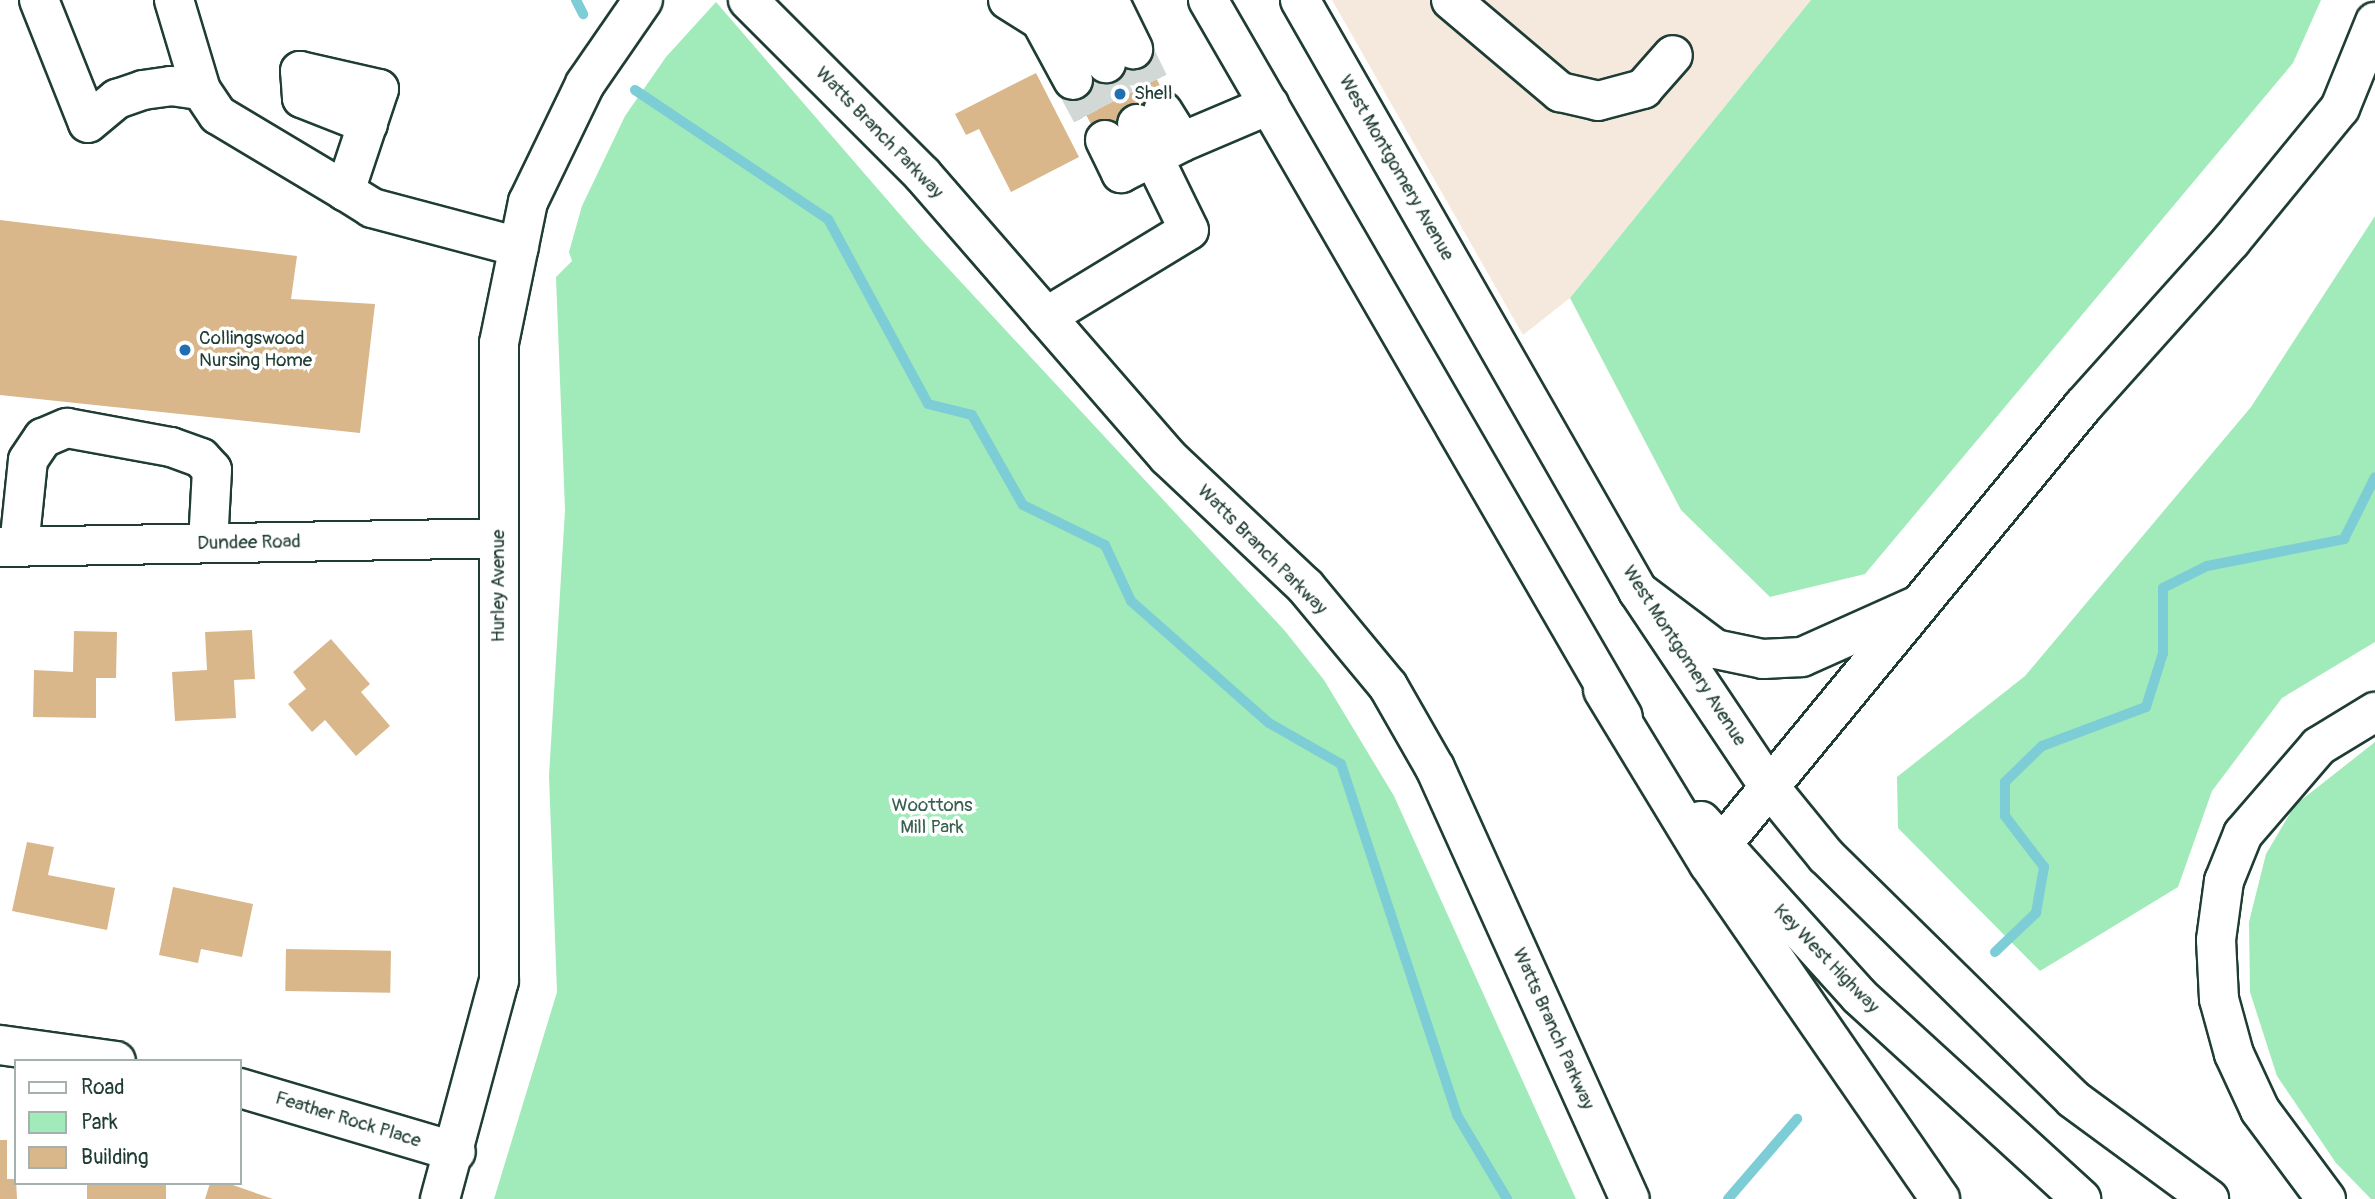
<!DOCTYPE html>
<html>
<head>
<meta charset="utf-8">
<style>
  body { margin:0 }
  #map { position:relative; width:2375px; height:1199px; overflow:hidden; background:#fff; font-family:Pangolin,sans-serif }
  div>[style] { position:absolute }
  [style*='--x'] { left:calc(var(--x)*1px); top:calc(var(--y)*1px); width:calc(var(--w)*1px); rotate:calc(var(--a)*1deg) }
  .built>* { inset:0; background:#f4e9dc }
  .green>* { inset:0; background:#a1eab9 }
  .stream>* { height:10px; margin:-5px; padding:0 5px; transform-origin:5px; border-radius:5px; background:#7dcdd7 }
  .building>* { inset:0; background:#d9b78b; transform-origin:0 0 }
  .minor-tunnel>* { height:38px; margin-top:-19px; transform-origin:0; background:repeating-linear-gradient(90deg,#d2d8d6 0 38px,transparent 0 57px) }
  .roads { filter:drop-shadow(2px 0 #1f3d34) drop-shadow(-2px 0 #1f3d34) drop-shadow(0 2px #1f3d34) drop-shadow(0 -2px #1f3d34) }
  .minor>* { height:38px; margin:-19px; padding:0 19px; transform-origin:19px; border-radius:19px; background:#fff }
  .major>* { height:38px; margin:-19px; padding:0 19px; transform-origin:19px; border-radius:19px; background:#fff }
  .highway>* { height:38px; margin:-19px; padding:0 19px; transform-origin:19px; border-radius:19px; background:#fff }
  .dots>* { width:19px; height:19px; translate:-50% -50%; box-sizing:border-box; border:4px solid #fff; border-radius:50% }
  span { translate:-50% -50%; white-space:nowrap; text-align:center; line-height:1.15; -webkit-text-stroke:7px #fff; paint-order:stroke }
  .poi-label { font-size:19px; color:#1f3d34 }
  .left { translate:0 -50%; text-align:left }
  .street-label { font-size:19px; color:#1f3d34 }
  .park-label { font-size:19px; color:#39604f }
  .legend { position:absolute; left:14px; top:1059px; width:228px; height:126px; box-sizing:border-box; background:#fff; border:2px solid #a5b1ae; margin:0; padding:9px 12px; list-style:none; font-size:21px; color:#1f3d34 }
  .legend li { display:flex; align-items:center; gap:14px; height:35px }
  .legend b { width:35px; border:2px solid #a5b1ae }
</style>
</head>
<body>
<div id="map">
  <div class="built">
    <div style="clip-path:polygon(1332px 0,1811px 0,1570px 298px,1523px 335px)"></div>
  </div>
  <div class="green">
    <div style="clip-path:polygon(1811px 0,2321px 0,2293px 63px,1865px 574px,1770px 597px,1681px 510px,1570px 298px)"></div>
    <div style="clip-path:polygon(716px 2px,922px 240px,1285px 631px,1324px 680px,1394px 796px,1576px 1199px,494px 1199px,557px 992px,549px 776px,565px 510px,556px 277px,572px 261px,569px 252px,582px 206px,625px 116px,666px 57px)"></div>
    <div style="clip-path:polygon(2375px 216px,2375px 642px,2282px 698px,2212px 791px,2178px 887px,2040px 971px,1898px 828px,1897px 777px,2025px 676px,2251px 407px)"></div>
    <div style="clip-path:polygon(2375px 742px,2375px 1199px,2371px 1199px,2336px 1163px,2277px 1076px,2250px 992px,2249px 922px,2266px 854px,2295px 805px)"></div>
  </div>
  <div class="stream">
    <div style="--x:576;--y:0;--w:16;--a:63"></div>
    <div style="--x:635;--y:90;--w:232;--a:33.8"></div>
    <div style="--x:828;--y:219;--w:210;--a:61.6"></div>
    <div style="--x:928;--y:404;--w:45;--a:14"></div>
    <div style="--x:972;--y:415;--w:103;--a:60.5"></div>
    <div style="--x:1023;--y:505;--w:91;--a:26"></div>
    <div style="--x:1105;--y:545;--w:62;--a:65.1"></div>
    <div style="--x:1131;--y:601;--w:184;--a:41.5"></div>
    <div style="--x:1269;--y:723;--w:83;--a:29.7"></div>
    <div style="--x:1341;--y:764;--w:370;--a:71.7"></div>
    <div style="--x:1457;--y:1115;--w:98;--a:59.2"></div>
    <div style="--x:1995;--y:952;--w:57;--a:-43.6"></div>
    <div style="--x:2036;--y:913;--w:47;--a:-80.1"></div>
    <div style="--x:2044;--y:867;--w:64;--a:-127.4"></div>
    <div style="--x:2005;--y:816;--w:34;--a:-90"></div>
    <div style="--x:2005;--y:782;--w:52;--a:-44.2"></div>
    <div style="--x:2042;--y:746;--w:111;--a:-20.6"></div>
    <div style="--x:2146;--y:707;--w:57;--a:-72.5"></div>
    <div style="--x:2163;--y:653;--w:65;--a:-90"></div>
    <div style="--x:2163;--y:588;--w:49;--a:-26.6"></div>
    <div style="--x:2207;--y:566;--w:140;--a:-11.1"></div>
    <div style="--x:2344;--y:539;--w:69;--a:-63.4"></div>
    <div style="--x:1728;--y:1199;--w:106;--a:-49.2"></div>
  </div>
  <div class="building">
    <div style="left:1139px;top:46px;width:68px;height:79px;rotate:62deg"></div>
    <div style="clip-path:polygon(1036px 73px,1079px 157px,1011px 192px,979px 129px,966px 135px,955px 114px)"></div>
    <div style="clip-path:polygon(0 220px,297px 256px,291px 299px,375px 304px,360px 433px,0 395px)"></div>
    <div style="clip-path:polygon(252px 630px,255px 679px,234px 680px,236px 718px,175px 721px,172px 672px,207px 670px,205px 632px)"></div>
    <div style="clip-path:polygon(74px 631px,117px 632px,116px 678px,96px 678px,96px 718px,33px 717px,34px 670px,73px 672px)"></div>
    <div style="clip-path:polygon(331px 639px,370px 684px,361px 692px,390px 726px,356px 756px,325px 720px,312px 732px,288px 704px,306px 689px,293px 672px)"></div>
    <div style="clip-path:polygon(27px 842px,54px 847px,48px 875px,115px 888px,107px 930px,12px 911px)"></div>
    <div style="clip-path:polygon(173px 887px,253px 904px,242px 957px,201px 949px,198px 963px,159px 955px)"></div>
    <div style="left:286px;top:949px;width:105px;height:42px;rotate:1deg"></div>
    <div style="clip-path:polygon(0 1140px,7px 1140px,7px 1179px,16px 1179px,17px 1199px,0 1199px)"></div>
    <div style="left:87px;top:1183px;width:79px;height:16px"></div>
    <div style="clip-path:polygon(210px 1183px,227px 1183px,273px 1199px,205px 1199px)"></div>
  </div>
  <div class="minor-tunnel">
    <div style="--x:1133;--y:49;--w:69;--a:64.2"></div>
    <div style="--x:1106;--y:63;--w:68;--a:63.1"></div>
    <div style="--x:1073;--y:80;--w:68;--a:61.9"></div>
  </div>
  <div class="roads">
    <div class="minor">
      <div style="--x:39;--y:0;--w:132;--a:68.3"></div>
      <div style="--x:88;--y:123;--w:38;--a:-40"></div>
      <div style="--x:117;--y:99;--w:28;--a:-19"></div>
      <div style="--x:143;--y:90;--w:28;--a:-8"></div>
      <div style="--x:171;--y:86;--w:30;--a:8"></div>
      <div style="--x:174;--y:0;--w:94;--a:73.3"></div>
      <div style="--x:201;--y:90;--w:30;--a:56"></div>
      <div style="--x:218;--y:115;--w:148;--a:30.9"></div>
      <div style="--x:748;--y:0;--w:246;--a:45"></div>
      <div style="--x:922;--y:174;--w:375;--a:49"></div>
      <div style="--x:1168;--y:457;--w:188;--a:43.3"></div>
      <div style="--x:1305;--y:586;--w:130;--a:50.3"></div>
      <div style="--x:1388;--y:686;--w:95;--a:60.2"></div>
      <div style="--x:1435;--y:768;--w:473;--a:65.7"></div>
      <div style="--x:1008;--y:0;--w:39;--a:32"></div>
      <div style="--x:1041;--y:21;--w:50;--a:-25"></div>
      <div style="--x:1109;--y:0;--w:55;--a:63.9"></div>
      <div style="--x:1451;--y:0;--w:143;--a:40.2"></div>
      <div style="--x:1560;--y:92;--w:39;--a:13"></div>
      <div style="--x:1598;--y:101;--w:47;--a:-14.9"></div>
      <div style="--x:1643;--y:89;--w:45;--a:-48.6"></div>
      <div style="--x:1075;--y:5;--w:66;--a:61.9"></div>
      <div style="--x:1041;--y:21;--w:67;--a:61.5"></div>
      <div style="--x:368;--y:124;--w:71;--a:-158.5"></div>
      <div style="--x:302;--y:98;--w:27;--a:-94"></div>
      <div style="--x:300;--y:71;--w:81;--a:12.8"></div>
      <div style="--x:379;--y:89;--w:108;--a:108.4"></div>
      <div style="--x:345;--y:191;--w:32;--a:32"></div>
      <div style="--x:372;--y:208;--w:152;--a:14.9"></div>
      <div style="--x:1105;--y:140;--w:37;--a:64"></div>
      <div style="--x:1121;--y:173;--w:68;--a:-26.9"></div>
      <div style="--x:1182;--y:142;--w:36;--a:-122"></div>
      <div style="--x:1182;--y:142;--w:95;--a:-23"></div>
      <div style="--x:1046;--y:317;--w:167;--a:-31.3"></div>
      <div style="--x:1189;--y:230;--w:118;--a:-116.1"></div>
      <div style="--x:0;--y:547;--w:499;--a:-1"></div>
      <div style="--x:19;--y:547;--w:87;--a:-84.1"></div>
      <div style="--x:28;--y:460;--w:27;--a:-56"></div>
      <div style="--x:43;--y:438;--w:26;--a:-23"></div>
      <div style="--x:67;--y:428;--w:106;--a:10.4"></div>
      <div style="--x:171;--y:447;--w:32;--a:20"></div>
      <div style="--x:201;--y:458;--w:16;--a:47"></div>
      <div style="--x:212;--y:470;--w:73;--a:93.1"></div>
      <div style="--x:0;--y:1045;--w:117;--a:7.9"></div>
      <div style="--x:240;--y:1088;--w:225;--a:16.5"></div>
      <div style="--x:440;--y:1199;--w:226;--a:-74.9"></div>
      <div style="--x:499;--y:981;--w:638;--a:-90"></div>
      <div style="--x:499;--y:343;--w:144;--a:-78.4"></div>
      <div style="--x:528;--y:202;--w:131;--a:-64.2"></div>
      <div style="--x:585;--y:84;--w:102;--a:-55.4"></div>
    </div>
    <div class="major">
      <div style="--x:1208;--y:0;--w:828;--a:59.94"></div>
      <div style="--x:1300;--y:0;--w:681;--a:60.23"></div>
      <div style="--x:1638;--y:591;--w:234;--a:56.2"></div>
      <div style="--x:1768;--y:785;--w:92;--a:50.8"></div>
      <div style="--x:1826;--y:856;--w:346;--a:44.5"></div>
      <div style="--x:2073;--y:1099;--w:169;--a:36.3"></div>
      <div style="--x:1701;--y:821;--w:236;--a:47.9"></div>
      <div style="--x:1859;--y:996;--w:301;--a:42.4"></div>
    </div>
    <div class="highway">
      <div style="--x:1638;--y:591;--w:96;--a:37"></div>
      <div style="--x:1715;--y:649;--w:49;--a:11.8"></div>
      <div style="--x:1763;--y:659;--w:39;--a:-3"></div>
      <div style="--x:1802;--y:657;--w:127;--a:-24.1"></div>
      <div style="--x:1603;--y:690;--w:204;--a:58.7"></div>
      <div style="--x:1709;--y:864;--w:407;--a:55.4"></div>
      <div style="--x:1720;--y:847;--w:571;--a:-50.54"></div>
      <div style="--x:2083;--y:406;--w:222;--a:-48.1"></div>
      <div style="--x:2231;--y:241;--w:172;--a:-50.7"></div>
      <div style="--x:2340;--y:108;--w:93;--a:-67.9"></div>
      <div style="--x:2326;--y:1199;--w:111;--a:-126.6"></div>
      <div style="--x:2260;--y:1110;--w:62;--a:-114.9"></div>
      <div style="--x:2234;--y:1054;--w:57;--a:-105.3"></div>
      <div style="--x:2219;--y:999;--w:59;--a:-92.9"></div>
      <div style="--x:2216;--y:940;--w:60;--a:-82.3"></div>
      <div style="--x:2224;--y:881;--w:51;--a:-68"></div>
      <div style="--x:2243;--y:834;--w:116;--a:-49.2"></div>
      <div style="--x:2319;--y:746;--w:66;--a:-31.3"></div>
    </div>
  </div>
  <div class="dots">
    <div style="left:1120px;top:94px;background:#1f6fb2"></div>
    <div style="left:185px;top:350px;background:#1f6fb2"></div>
  </div>
  <div class="poi-label">
    <span class="left" style="left:1134px;top:94px">Shell</span>
    <span class="left" style="left:199px;top:350px">Collingswood<br>Nursing Home</span>
  </div>
  <div class="street-label">
    <span style="left:879px;top:133px;rotate:46deg">Watts Branch Parkway</span>
    <span style="left:1396px;top:168px;rotate:60deg">West Montgomery Avenue</span>
    <span style="left:249px;top:543px;rotate:-1deg">Dundee Road</span>
    <span style="left:1262px;top:550px;rotate:45deg">Watts Branch Parkway</span>
    <span style="left:499px;top:586px;rotate:-90deg">Hurley Avenue</span>
    <span style="left:1684px;top:656px;rotate:57deg">West Montgomery Avenue</span>
    <span style="left:1826px;top:959px;rotate:46deg">Key West Highway</span>
    <span style="left:1553px;top:1029px;rotate:66deg">Watts Branch Parkway</span>
    <span style="left:348px;top:1120px;rotate:17deg">Feather Rock Place</span>
  </div>
  <div class="park-label">
    <span style="left:932px;top:817px">Woottons<br>Mill Park</span>
  </div>
  <ul class="legend">
  <li><b style="height:9px;background:#fff"></b>Road</li>
  <li><b style="height:19px;background:#a1eab9"></b>Park</li>
  <li><b style="height:19px;background:#d9b78b"></b>Building</li>
  </ul>
</div>
</body>
</html>
